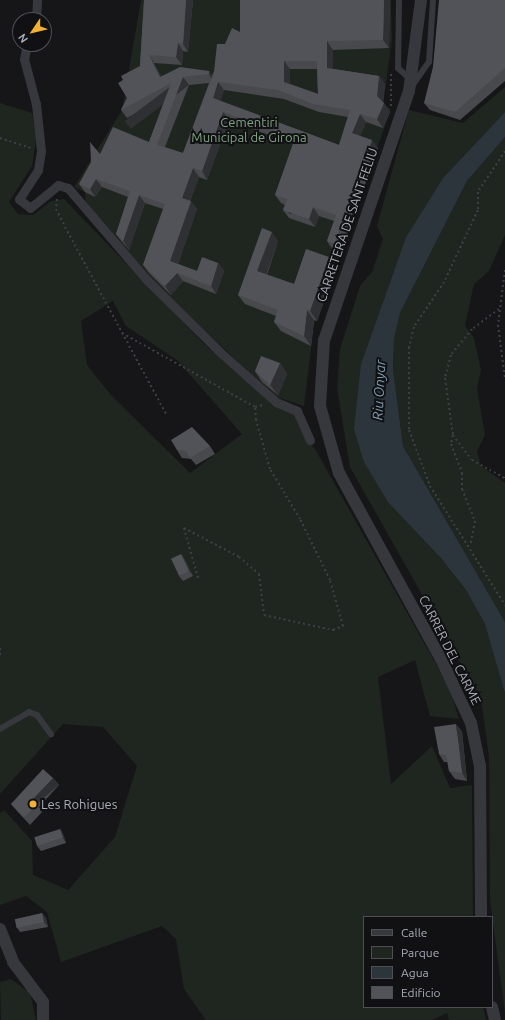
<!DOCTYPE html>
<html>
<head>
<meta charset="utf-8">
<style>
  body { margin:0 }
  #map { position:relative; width:505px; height:1020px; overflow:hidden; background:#161618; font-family:Ubuntu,sans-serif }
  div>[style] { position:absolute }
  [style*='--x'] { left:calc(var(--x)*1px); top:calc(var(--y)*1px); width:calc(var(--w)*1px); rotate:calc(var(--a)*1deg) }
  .green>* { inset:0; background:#1e261f }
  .water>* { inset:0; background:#2c353c }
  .path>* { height:2px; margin-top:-1px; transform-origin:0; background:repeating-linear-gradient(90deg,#3d3f44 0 2px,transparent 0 5px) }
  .service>* { height:6px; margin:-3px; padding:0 3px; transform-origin:3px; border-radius:3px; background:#37383d }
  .pedestrian>* { height:9px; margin:-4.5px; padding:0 4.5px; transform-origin:4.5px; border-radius:4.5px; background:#37383d }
  .minor>* { height:12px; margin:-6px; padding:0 6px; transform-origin:6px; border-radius:6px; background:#37383d }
  .wall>* { inset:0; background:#47494d }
  .shaded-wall>* { inset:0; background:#2f3033; transform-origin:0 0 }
  .building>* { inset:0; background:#525359; transform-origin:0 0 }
  .dots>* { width:11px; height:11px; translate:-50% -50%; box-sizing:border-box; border:2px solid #111113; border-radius:50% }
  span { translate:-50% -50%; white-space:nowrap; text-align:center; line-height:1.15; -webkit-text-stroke:4px #111113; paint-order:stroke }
  .park-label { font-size:13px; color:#7fa381 }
  .street-label { font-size:13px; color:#a8adb8 }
  .poi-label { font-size:13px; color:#a8adb8 }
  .left { translate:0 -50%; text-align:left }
  .water-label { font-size:14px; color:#7f9bb3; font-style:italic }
  .legend { position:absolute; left:363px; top:916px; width:130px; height:92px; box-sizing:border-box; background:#111113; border:1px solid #4d4f55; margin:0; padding:5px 7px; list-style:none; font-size:12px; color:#a8adb8 }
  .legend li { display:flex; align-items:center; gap:8px; height:20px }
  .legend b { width:20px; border:1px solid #4d4f55 }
  .north { position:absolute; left:12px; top:12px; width:40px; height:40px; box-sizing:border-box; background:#111113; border:1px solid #4d4f55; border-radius:50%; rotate:235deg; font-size:11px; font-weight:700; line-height:16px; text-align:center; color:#a8adb8 }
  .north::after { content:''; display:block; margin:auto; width:14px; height:18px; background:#f2b134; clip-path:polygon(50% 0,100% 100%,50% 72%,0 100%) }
</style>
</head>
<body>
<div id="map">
  <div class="green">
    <div style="clip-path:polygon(141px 0,391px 0,392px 40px,383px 104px,391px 109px,314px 325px,304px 406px,274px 396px,147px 276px,86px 204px,85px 192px,74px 187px,122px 110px)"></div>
    <div style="clip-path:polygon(505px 87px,505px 112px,443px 178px,406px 237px,361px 364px,440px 557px,466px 590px,485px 624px,501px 671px,505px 693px,505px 1013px,490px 900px,489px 756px,481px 699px,350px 467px,337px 388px,340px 349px,360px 286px,372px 272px,383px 239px,377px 226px,409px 110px,463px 123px)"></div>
    <div style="clip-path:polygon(evenodd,0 103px,32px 113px,36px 139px,32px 166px,9px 202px,18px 214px,33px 215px,51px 201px,64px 199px,204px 344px,277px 407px,295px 413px,309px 443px,315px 449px,450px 689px,459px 719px,430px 716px,415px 660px,378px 677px,391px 784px,432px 746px,450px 788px,472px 785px,473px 917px,364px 917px,364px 1007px,483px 1007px,486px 1020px,449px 1020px,447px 1013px,432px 1020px,206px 1020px,184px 989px,176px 939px,162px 926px,61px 962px,47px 912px,26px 896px,0 905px,0 813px,4px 810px,32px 841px,33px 875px,68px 890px,115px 837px,137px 766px,103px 727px,63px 724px,0 794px,0 103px,113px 301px,126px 326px,177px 360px,242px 434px,190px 473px,111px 395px,87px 365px,81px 321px,113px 301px)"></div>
    <div style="clip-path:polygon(505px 137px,505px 235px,489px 271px,474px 284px,465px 325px,474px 338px,481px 370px,477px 388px,485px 435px,477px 451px,481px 466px,505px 483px,505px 622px,403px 446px,393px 369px,394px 339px,400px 313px,467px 181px)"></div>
    <div style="clip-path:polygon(11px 979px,30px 993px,36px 1020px,1px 1020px,0 982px)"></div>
  </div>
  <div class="water">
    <div style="clip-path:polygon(505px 112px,505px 137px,467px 181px,400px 313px,394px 339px,393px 369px,403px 446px,505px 622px,505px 693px,485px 624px,466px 590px,440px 557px,388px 502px,364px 462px,354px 429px,361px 364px,406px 237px,443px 178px)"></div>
  </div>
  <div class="path">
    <div style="--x:391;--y:106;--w:33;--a:-90"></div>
    <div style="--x:0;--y:138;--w:32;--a:18"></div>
    <div style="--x:505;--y:151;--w:49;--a:123.4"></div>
    <div style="--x:478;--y:192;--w:18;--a:90"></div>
    <div style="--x:478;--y:210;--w:80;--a:115.3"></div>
    <div style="--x:444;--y:282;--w:54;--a:123.7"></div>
    <div style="--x:414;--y:327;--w:21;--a:104"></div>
    <div style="--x:409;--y:347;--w:83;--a:90"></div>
    <div style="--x:409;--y:430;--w:60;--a:69.4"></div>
    <div style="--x:430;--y:486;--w:141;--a:57.8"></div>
    <div style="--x:57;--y:199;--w:10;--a:96"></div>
    <div style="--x:56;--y:209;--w:20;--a:63"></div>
    <div style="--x:65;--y:227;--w:215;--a:61.6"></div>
    <div style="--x:505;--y:270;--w:55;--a:97.3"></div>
    <div style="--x:498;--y:325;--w:54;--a:82.6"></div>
    <div style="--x:499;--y:309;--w:34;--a:143"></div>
    <div style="--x:472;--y:329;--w:33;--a:129"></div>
    <div style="--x:451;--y:355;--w:24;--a:105"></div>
    <div style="--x:445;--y:378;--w:58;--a:82"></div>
    <div style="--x:453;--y:435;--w:31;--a:53"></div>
    <div style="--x:472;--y:460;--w:38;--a:29"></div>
    <div style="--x:122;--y:333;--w:152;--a:29.1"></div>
    <div style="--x:453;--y:435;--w:9;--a:103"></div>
    <div style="--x:451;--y:444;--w:31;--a:69"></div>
    <div style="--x:462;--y:473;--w:16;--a:90"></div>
    <div style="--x:462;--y:489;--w:35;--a:68"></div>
    <div style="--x:475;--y:521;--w:25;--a:101"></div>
    <div style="--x:198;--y:578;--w:52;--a:-105.6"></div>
    <div style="--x:184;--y:528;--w:62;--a:27.8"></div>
    <div style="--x:239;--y:557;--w:26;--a:40"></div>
    <div style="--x:259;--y:574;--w:41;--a:83"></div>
    <div style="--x:264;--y:615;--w:71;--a:12.3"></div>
    <div style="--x:333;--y:630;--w:11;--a:-22"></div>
    <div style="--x:343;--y:626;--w:48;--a:-105.8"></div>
    <div style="--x:330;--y:580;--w:68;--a:-116.2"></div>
    <div style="--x:300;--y:519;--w:58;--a:-121"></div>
    <div style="--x:270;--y:469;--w:51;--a:-105.9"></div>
    <div style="--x:256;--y:420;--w:13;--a:-94"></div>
    <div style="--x:255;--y:407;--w:8;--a:-14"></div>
    <div style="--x:0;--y:648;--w:10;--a:90"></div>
  </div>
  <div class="service">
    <div style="--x:399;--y:0;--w:68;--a:90.8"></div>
    <div style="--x:398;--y:68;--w:16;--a:43"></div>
    <div style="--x:412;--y:86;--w:29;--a:-55"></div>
    <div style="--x:429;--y:62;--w:62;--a:-86.3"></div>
    <div style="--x:0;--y:729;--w:34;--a:-30"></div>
    <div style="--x:29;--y:712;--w:9;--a:21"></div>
    <div style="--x:37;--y:715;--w:24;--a:54"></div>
  </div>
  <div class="pedestrian">
    <div style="--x:36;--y:20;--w:20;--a:-87"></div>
    <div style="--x:27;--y:44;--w:15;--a:101"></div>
    <div style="--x:24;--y:59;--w:47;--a:75.1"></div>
    <div style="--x:36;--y:104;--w:47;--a:83.9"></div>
    <div style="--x:41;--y:151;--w:19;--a:99"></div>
    <div style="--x:38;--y:170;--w:35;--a:123"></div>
    <div style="--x:19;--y:199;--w:14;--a:39"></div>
    <div style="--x:30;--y:208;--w:36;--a:-39"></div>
    <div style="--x:58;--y:185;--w:10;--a:17"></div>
    <div style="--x:68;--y:188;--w:120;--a:49.4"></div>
    <div style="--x:146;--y:279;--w:105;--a:44.6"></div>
    <div style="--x:221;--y:353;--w:74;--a:41.7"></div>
    <div style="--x:276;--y:402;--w:23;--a:23"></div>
    <div style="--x:297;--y:411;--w:32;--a:66"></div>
  </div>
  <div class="minor">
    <div style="--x:421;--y:0;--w:92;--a:97.5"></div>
    <div style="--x:409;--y:91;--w:263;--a:108.8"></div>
    <div style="--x:324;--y:340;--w:66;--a:93.5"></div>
    <div style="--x:320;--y:406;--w:70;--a:74.2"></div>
    <div style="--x:339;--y:473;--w:212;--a:61.3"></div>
    <div style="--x:441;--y:659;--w:71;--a:64.9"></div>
    <div style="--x:471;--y:723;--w:44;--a:78.2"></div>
    <div style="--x:480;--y:766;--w:151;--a:89.6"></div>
    <div style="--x:0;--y:929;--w:35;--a:68"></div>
    <div style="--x:13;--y:962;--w:50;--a:53.1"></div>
    <div style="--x:43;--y:1002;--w:18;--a:90"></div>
    <div style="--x:492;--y:1007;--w:13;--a:77"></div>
  </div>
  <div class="wall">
    <div style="clip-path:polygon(evenodd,144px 0,193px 0,188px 52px,183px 51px,182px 65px,154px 63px,161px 76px,209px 71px,212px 76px,225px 44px,240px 32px,390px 0,389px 48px,333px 50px,333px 69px,379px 76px,385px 84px,383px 102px,390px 112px,383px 128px,366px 122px,360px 136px,378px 148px,341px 252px,333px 250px,327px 241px,334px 221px,319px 216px,315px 227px,289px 218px,283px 210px,285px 205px,281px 203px,275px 195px,293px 144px,229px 120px,207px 180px,199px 177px,190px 201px,197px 209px,178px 264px,197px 271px,218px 263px,224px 271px,216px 294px,183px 281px,171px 295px,149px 273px,143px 265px,163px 209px,145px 203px,129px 250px,122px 242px,116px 234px,128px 197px,102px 187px,95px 197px,85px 192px,79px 184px,100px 154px,149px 142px,166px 97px,127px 118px,121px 110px,127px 98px,123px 80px,140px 66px,144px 0,290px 69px,317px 69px,318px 94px,290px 84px,290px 69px,144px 0,209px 83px,183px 153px,165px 147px,189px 85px,209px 83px,144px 0,224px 90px,284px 99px,319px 112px,348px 117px,339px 145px,220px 101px,224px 90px)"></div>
    <div style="clip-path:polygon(505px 0,505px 81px,460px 120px,430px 110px,424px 103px)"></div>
    <div style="clip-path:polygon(278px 241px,267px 275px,294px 284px,336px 267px,317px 321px,314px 320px,311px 346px,281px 331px,274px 322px,276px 316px,245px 304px,238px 295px)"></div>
    <div style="clip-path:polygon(280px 363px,287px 374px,278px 395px,262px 382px,255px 371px)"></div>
    <div style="clip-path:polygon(210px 446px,215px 454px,196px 465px,191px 459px,182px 458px,177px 450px)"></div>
    <div style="clip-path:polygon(181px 554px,185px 560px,193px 576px,183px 581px,179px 576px)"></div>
    <div style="clip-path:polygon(462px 731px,467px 781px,455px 779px,449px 771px,448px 762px,444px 762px,439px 754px)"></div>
    <div style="clip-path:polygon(53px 778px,59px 785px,39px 807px,42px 812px,30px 825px,17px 811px,11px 804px)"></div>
    <div style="clip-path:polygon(60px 829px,63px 834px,66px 843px,41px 851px,37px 846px)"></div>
    <div style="clip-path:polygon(42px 913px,46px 918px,48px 927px,20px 932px,16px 926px)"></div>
  </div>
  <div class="shaded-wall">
    <div style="clip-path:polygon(186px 0,193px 0,188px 52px,183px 44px)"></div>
    <div style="clip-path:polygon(384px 0,390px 0,389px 48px,383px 40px)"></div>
    <div style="clip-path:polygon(327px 41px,333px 50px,333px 76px,327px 68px)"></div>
    <div style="clip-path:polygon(178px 43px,183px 51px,182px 65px,176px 57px)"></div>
    <div style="clip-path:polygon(149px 55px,154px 63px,166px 85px,160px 77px)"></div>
    <div style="clip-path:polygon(284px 61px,290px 69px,290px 90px,284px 82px)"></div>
    <div style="clip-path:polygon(209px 71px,214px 79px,214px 83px,209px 74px)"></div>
    <div style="clip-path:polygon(379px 76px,385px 84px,383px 104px,377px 96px)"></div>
    <div style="left:183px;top:77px;width:10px;height:73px;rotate:53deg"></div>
    <div style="clip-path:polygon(218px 82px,224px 90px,218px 106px,213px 98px)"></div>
    <div style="clip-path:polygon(384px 103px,390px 112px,383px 128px,377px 119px)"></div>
    <div style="clip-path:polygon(223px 112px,229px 120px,207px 180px,202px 171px)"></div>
    <div style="clip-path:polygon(360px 114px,366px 122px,358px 141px,352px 133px)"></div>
    <div style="left:372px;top:140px;width:10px;height:110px;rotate:53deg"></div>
    <div style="clip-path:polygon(193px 168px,199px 177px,188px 206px,182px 198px)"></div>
    <div style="clip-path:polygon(96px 179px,102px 187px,95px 197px,90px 189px)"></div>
    <div style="clip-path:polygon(139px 195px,145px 203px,129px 250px,123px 241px)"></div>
    <div style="clip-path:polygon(191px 201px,197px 209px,176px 269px,170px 261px)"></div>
    <div style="clip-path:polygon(313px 207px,319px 216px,315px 227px,309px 219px)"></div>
    <div style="clip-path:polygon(272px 232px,278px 241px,264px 281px,257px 271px)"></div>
    <div style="clip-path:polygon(329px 257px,336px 267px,317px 321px,310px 311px)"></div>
    <div style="clip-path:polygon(218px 263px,224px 271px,216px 294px,211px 286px)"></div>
    <div style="clip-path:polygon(177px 273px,183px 281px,171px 295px,165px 286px)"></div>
    <div style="clip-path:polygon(307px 310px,314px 320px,311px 346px,304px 336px)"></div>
    <div style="clip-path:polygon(280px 363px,287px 374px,278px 395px,270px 385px)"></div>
    <div style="clip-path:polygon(181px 554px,185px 560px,193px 576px,189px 571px)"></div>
    <div style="clip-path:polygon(456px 724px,462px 731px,467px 781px,462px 773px)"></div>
    <div style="left:53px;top:778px;width:9px;height:30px;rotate:49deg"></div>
    <div style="clip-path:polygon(60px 829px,63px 834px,66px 843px,63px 838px)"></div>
    <div style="clip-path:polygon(42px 913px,46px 918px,48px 927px,44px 922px)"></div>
  </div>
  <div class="building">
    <div style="clip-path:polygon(evenodd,144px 0,186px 0,183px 44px,178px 43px,176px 57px,149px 55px,160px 77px,180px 67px,209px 71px,209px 74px,183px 77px,157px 145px,183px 153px,214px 72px,217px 44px,225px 44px,232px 28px,240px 32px,240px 0,384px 0,383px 40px,327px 41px,327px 68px,379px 76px,377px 96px,384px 103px,377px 119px,360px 114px,352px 133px,372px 140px,335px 244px,327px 241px,336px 215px,313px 207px,309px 219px,283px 210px,287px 199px,275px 195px,295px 138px,223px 112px,202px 171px,193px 168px,182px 198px,191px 201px,170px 261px,197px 271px,202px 257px,218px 263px,211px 286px,177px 273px,165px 286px,143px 265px,165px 204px,139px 195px,123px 241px,116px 234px,130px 191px,96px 179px,90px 189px,79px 184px,91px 162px,90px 142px,100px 154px,113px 127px,149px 142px,171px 83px,121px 110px,127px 98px,118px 83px,123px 80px,121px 76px,140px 66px,144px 0,284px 61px,317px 61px,318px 94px,284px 82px,284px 61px,144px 0,218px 82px,278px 90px,313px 104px,350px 110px,339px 145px,213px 98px,218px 82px)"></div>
    <div style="clip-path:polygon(439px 0,505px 0,505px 68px,455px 112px,424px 103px,433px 67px)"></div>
    <div style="clip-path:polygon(262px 228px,272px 232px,257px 271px,294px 284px,306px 249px,329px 257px,310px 311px,307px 310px,304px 336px,274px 322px,278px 310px,238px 295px)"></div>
    <div style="clip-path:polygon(261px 356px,280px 363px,270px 385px,255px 371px)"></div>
    <div style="clip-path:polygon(192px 427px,210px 446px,190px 458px,186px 451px,177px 450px,171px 440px)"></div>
    <div style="left:181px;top:554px;width:19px;height:11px;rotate:65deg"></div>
    <div style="clip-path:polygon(456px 724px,462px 773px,449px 771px,446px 755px,439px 754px,434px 727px)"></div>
    <div style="clip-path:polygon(43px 769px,53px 778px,32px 800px,37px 805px,24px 817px,11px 804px)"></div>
    <div style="left:60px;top:829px;width:9px;height:27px;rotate:72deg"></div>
    <div style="left:42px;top:913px;width:9px;height:28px;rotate:77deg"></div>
  </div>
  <div class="dots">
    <div style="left:33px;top:804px;background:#f2b134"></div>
  </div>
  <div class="park-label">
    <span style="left:249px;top:130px">Cementiri<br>Municipal de Girona</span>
  </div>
  <div class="street-label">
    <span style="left:347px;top:225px;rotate:-71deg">CARRETERA DE SANT FELIU</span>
    <span style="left:450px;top:650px;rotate:63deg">CARRER DEL CARME</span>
  </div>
  <div class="poi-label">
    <span class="left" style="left:41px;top:804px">Les Rohigues</span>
  </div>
  <div class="water-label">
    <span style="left:379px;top:390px;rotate:-87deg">Riu Onyar</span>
  </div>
  <ul class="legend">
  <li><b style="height:5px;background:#37383d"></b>Calle</li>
  <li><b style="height:11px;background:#1e261f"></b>Parque</li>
  <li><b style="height:11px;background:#2c353c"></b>Agua</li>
  <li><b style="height:11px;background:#525359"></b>Edificio</li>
  </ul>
  <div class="north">N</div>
</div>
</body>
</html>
